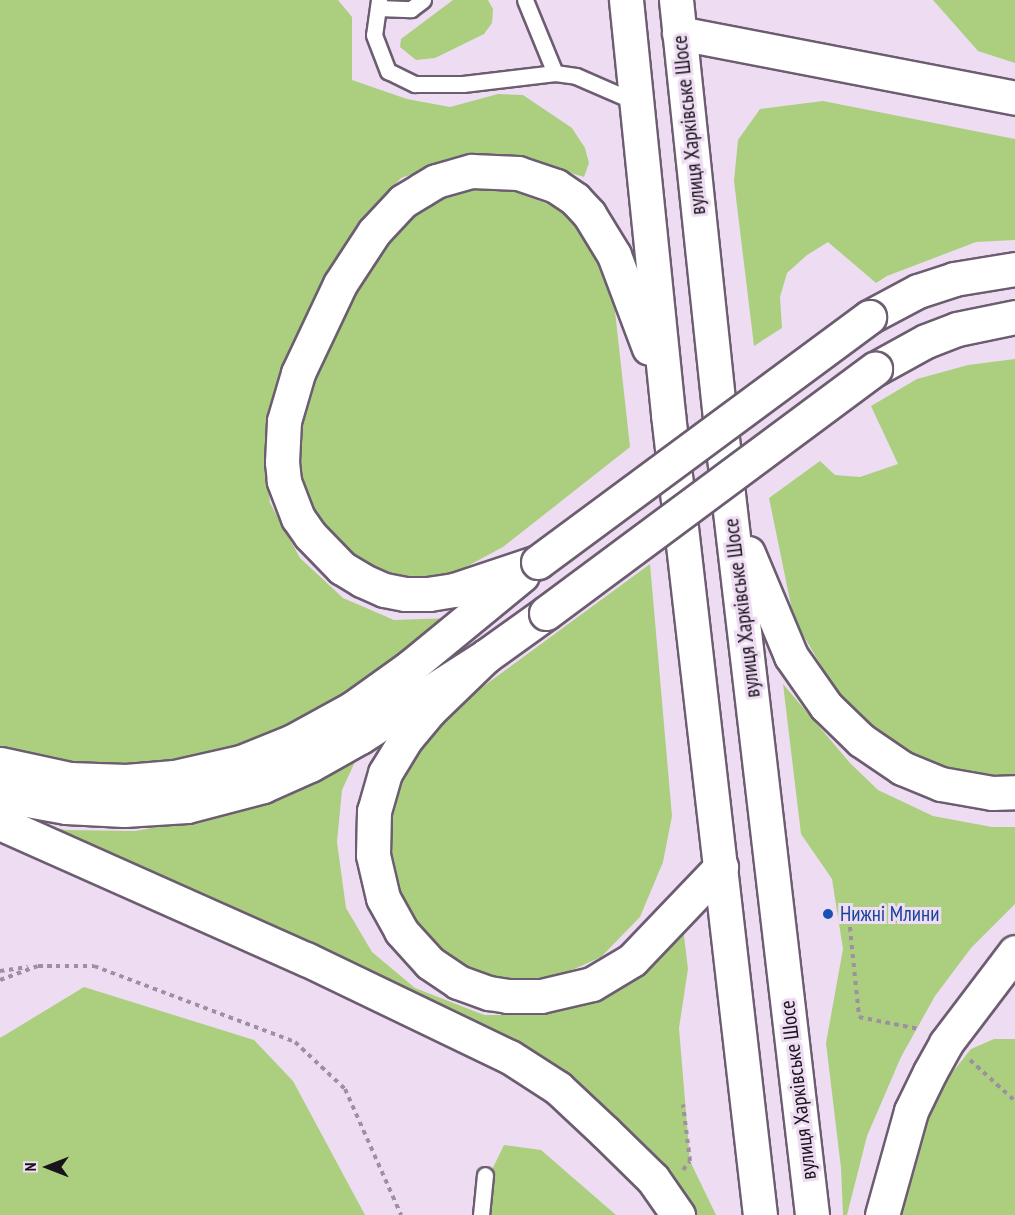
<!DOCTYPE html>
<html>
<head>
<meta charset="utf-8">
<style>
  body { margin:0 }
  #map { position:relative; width:1015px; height:1215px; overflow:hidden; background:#eedcf3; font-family:"PT Sans Narrow",sans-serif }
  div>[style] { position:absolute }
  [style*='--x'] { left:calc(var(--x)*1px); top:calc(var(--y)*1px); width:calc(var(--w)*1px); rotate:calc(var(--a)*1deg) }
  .green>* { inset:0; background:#abcf7e }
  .path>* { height:4px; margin-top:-2px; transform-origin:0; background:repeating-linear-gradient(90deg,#9d90a1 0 4.5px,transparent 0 9px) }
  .roads { filter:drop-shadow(2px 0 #6c5d70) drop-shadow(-2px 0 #6c5d70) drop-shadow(0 2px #6c5d70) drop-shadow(0 -2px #6c5d70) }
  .lane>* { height:15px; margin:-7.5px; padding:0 7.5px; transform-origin:7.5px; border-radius:7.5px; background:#fff }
  .highway>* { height:33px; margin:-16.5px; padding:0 16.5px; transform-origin:16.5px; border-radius:16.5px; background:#fff }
  .bridges { filter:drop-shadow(2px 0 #6c5d70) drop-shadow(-2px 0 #6c5d70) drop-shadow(0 2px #6c5d70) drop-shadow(0 -2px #6c5d70) }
  .highway-bridge>* { height:33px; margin:-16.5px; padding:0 16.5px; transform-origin:16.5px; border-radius:16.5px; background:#fff }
  .dots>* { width:16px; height:16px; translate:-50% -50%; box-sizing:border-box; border:3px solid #eedcf3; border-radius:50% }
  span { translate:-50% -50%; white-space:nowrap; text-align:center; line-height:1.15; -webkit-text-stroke:6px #eedcf3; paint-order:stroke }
  .street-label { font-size:21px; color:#19131b }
  .transit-label { font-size:21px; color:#164399 }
  .left { translate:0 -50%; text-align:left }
  .north { position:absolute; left:18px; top:1137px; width:60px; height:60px; -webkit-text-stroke:4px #eedcf3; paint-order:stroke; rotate:270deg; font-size:16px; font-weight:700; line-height:24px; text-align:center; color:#19131b }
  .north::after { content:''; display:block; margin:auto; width:21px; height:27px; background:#19131b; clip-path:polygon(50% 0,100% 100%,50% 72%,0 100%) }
</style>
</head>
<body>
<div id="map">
  <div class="green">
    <div style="clip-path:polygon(0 0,338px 0,352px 17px,352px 80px,407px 99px,450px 107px,498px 94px,523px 95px,572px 128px,585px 148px,589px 163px,584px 177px,529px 160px,484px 155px,449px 161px,401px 178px,361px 220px,273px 395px,265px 454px,270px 503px,300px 558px,343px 598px,394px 620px,452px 618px,323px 709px,232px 754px,90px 767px,35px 758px,0 746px)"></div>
    <div style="clip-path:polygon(453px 0,488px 0,493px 9px,492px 23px,484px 34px,435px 58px,416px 60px,400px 47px,401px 39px)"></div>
    <div style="clip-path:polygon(933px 0,1015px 0,1015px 63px,978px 51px)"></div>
    <div style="clip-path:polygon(823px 101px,1015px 139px,1015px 240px,976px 242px,887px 276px,876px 283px,828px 242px,807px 255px,787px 273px,780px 297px,782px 328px,754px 346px,734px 181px,738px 140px,760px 109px)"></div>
    <div style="clip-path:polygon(469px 187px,512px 191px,567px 211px,597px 242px,612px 284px,630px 447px,503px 547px,445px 578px,390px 582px,337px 553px,307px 515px,288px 457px,318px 355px,376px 249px,399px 224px,430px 201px)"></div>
    <div style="clip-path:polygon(1015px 359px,1015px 781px,938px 771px,884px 740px,846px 707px,794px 620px,769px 498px,820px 461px,835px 475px,860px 477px,898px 464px,871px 406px,917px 379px,968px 365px)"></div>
    <div style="clip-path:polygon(650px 564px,672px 816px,663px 862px,640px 917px,601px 957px,563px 974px,523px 980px,479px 973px,441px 953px,405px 911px,388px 858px,389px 804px,403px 765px,439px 719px)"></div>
    <div style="clip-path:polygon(783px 684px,850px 763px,878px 790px,933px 816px,992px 827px,1015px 827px,1015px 904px,971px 948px,935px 996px,901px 1057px,867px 1136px,847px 1215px,843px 1215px,841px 1168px,826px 1043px,843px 949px,832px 879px,801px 834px)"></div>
    <div style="clip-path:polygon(361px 749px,342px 790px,337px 842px,346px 908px,372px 952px,415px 988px,484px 1015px,535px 1015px,592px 1001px,648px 959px,682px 919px,688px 969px,679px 1028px,690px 1161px,716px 1215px,689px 1215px,608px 1124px,2px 818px,66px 830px,136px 831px,206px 817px)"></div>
    <div style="clip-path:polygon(84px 987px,254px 1040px,293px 1081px,365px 1215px,0 1215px,0 1038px)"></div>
    <div style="clip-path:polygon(994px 1039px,1015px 1039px,1015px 1215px,901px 1215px,910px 1172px,928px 1117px,951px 1074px,971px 1049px)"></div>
    <div style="clip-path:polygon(504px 1145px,541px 1150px,616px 1215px,482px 1215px,484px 1186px)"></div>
  </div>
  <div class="path">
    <div style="--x:849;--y:918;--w:100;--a:84.2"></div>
    <div style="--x:859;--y:1017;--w:61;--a:11.3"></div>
    <div style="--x:0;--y:971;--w:28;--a:-8"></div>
    <div style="--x:0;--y:980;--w:40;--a:-20.2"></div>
    <div style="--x:38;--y:966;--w:56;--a:0"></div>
    <div style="--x:94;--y:966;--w:215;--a:20.7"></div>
    <div style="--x:295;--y:1042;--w:69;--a:43.2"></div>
    <div style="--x:345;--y:1089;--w:138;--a:66"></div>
    <div style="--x:970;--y:1060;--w:61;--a:42.3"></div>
    <div style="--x:683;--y:1170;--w:11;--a:-52"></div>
    <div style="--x:690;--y:1161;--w:57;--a:-97"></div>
  </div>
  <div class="roads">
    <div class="lane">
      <div style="--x:379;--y:0;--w:35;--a:98"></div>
      <div style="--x:374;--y:35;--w:39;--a:69"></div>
      <div style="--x:388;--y:71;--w:30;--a:26"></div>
      <div style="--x:415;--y:84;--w:48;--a:0"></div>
      <div style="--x:463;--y:84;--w:93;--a:-6.8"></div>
      <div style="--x:555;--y:73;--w:21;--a:8"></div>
      <div style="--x:576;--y:76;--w:68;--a:23.5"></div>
      <div style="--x:525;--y:0;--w:79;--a:67.7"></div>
      <div style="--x:378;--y:8;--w:33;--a:2"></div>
      <div style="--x:411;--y:9;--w:15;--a:-37"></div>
      <div style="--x:481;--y:1215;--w:40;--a:-84.3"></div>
    </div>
    <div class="highway">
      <div style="--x:626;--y:0;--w:416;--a:84.2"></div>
      <div style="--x:668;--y:414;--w:806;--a:83.45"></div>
      <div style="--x:676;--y:0;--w:497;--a:84"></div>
      <div style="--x:728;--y:494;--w:726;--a:83.35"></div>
      <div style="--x:679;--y:33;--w:342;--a:10.9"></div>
      <div style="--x:869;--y:317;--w:55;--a:-28"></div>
      <div style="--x:918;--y:291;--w:38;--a:-18"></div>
      <div style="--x:954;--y:279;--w:62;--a:-9.3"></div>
      <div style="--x:875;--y:369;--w:58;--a:-28.8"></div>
      <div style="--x:926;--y:341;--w:33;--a:-21"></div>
      <div style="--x:957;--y:329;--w:59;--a:-11.7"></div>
      <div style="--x:748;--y:553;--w:112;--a:67.3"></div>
      <div style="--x:791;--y:656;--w:61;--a:55"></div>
      <div style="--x:826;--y:706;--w:49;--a:44.2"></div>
      <div style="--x:861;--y:740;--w:50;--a:34.3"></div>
      <div style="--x:902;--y:768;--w:42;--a:22.3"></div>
      <div style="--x:941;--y:784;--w:52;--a:10"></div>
      <div style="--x:992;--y:793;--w:23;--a:-2"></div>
      <div style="--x:538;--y:562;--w:89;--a:161.6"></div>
      <div style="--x:454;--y:590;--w:25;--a:171"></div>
      <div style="--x:429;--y:594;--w:24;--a:180"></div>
      <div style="--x:405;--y:594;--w:21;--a:-169"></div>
      <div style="--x:384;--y:590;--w:24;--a:-156"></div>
      <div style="--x:362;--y:580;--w:23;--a:-149"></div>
      <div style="--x:342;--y:568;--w:46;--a:-134.1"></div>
      <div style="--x:310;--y:535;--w:21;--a:-125"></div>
      <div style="--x:298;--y:518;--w:40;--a:-111"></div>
      <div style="--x:284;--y:481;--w:19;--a:-96"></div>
      <div style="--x:282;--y:462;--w:41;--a:-87.2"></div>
      <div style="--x:284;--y:421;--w:50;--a:-73.7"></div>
      <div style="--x:298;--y:373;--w:98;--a:-64.7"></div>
      <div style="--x:340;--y:284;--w:62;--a:-56.8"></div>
      <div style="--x:374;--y:232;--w:42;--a:-46.9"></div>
      <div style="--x:403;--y:201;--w:21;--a:-31"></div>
      <div style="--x:421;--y:190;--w:17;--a:-31"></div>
      <div style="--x:436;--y:181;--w:37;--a:-16"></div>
      <div style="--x:472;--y:171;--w:46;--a:2.5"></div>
      <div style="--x:518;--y:173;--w:40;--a:18.9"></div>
      <div style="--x:556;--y:186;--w:23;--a:34"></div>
      <div style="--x:575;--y:199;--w:21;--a:47"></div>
      <div style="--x:589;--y:214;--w:48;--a:58.6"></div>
      <div style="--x:614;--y:255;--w:99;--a:69.4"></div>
      <div style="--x:486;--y:656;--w:78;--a:136"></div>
      <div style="--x:430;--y:710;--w:35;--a:130"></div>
      <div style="--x:407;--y:737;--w:42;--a:121.4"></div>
      <div style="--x:385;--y:773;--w:40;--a:106"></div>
      <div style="--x:374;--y:811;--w:44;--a:91.3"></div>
      <div style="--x:373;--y:855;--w:44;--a:76.9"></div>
      <div style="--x:383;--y:898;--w:38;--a:61"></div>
      <div style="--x:401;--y:931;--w:43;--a:47.8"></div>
      <div style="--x:430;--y:963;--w:34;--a:34"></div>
      <div style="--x:458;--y:982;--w:33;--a:20"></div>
      <div style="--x:489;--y:993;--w:18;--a:9"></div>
      <div style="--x:507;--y:996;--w:34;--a:0"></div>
      <div style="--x:541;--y:996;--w:52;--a:-13.2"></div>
      <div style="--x:592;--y:984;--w:47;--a:-31"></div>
      <div style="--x:632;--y:960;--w:129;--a:-46.3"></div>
      <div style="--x:0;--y:764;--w:72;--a:12.1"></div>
      <div style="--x:70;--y:779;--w:56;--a:2"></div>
      <div style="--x:126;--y:781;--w:48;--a:-4.8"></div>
      <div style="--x:174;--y:777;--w:69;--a:-12.6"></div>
      <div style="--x:241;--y:762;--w:56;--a:-22"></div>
      <div style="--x:293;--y:741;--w:68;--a:-28.8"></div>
      <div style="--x:353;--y:708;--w:70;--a:-35.7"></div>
      <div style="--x:410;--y:667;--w:145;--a:-39.4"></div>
      <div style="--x:0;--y:795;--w:67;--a:10.3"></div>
      <div style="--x:66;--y:807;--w:58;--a:3"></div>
      <div style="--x:124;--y:810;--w:63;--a:-3.6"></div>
      <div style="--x:187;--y:806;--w:79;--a:-14.7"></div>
      <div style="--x:263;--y:786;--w:51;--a:-24.1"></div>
      <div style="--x:310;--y:765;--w:57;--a:-29.2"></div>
      <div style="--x:360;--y:737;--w:150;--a:-32.7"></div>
      <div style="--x:486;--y:656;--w:74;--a:-35.6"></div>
      <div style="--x:0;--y:823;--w:335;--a:24"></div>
      <div style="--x:306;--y:959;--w:226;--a:25.7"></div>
      <div style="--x:510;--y:1057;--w:57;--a:32.9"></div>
      <div style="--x:558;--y:1088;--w:64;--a:43.1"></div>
      <div style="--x:605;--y:1132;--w:67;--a:44.4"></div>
      <div style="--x:653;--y:1179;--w:44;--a:55.2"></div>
      <div style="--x:882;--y:1215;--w:108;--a:-74.4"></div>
      <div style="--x:911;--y:1111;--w:43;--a:-64"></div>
      <div style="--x:930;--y:1072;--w:33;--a:-61"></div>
      <div style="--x:946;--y:1043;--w:114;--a:-52.8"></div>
    </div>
  </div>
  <div class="bridges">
    <div class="highway-bridge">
      <div style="--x:538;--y:562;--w:412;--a:-36.5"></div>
      <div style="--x:546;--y:613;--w:410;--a:-36.6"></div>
    </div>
  </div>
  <div class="dots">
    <div style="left:828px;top:914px;background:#1a4fb4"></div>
  </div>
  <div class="street-label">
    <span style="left:689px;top:125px;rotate:-96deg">вулиця Харківське Шосе</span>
    <span style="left:742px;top:608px;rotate:-97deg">вулиця Харківське Шосе</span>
    <span style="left:798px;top:1090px;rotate:-97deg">вулиця Харківське Шосе</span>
  </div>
  <div class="transit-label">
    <span class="left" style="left:840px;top:914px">Нижні Млини</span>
  </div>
  <div class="north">N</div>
</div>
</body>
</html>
